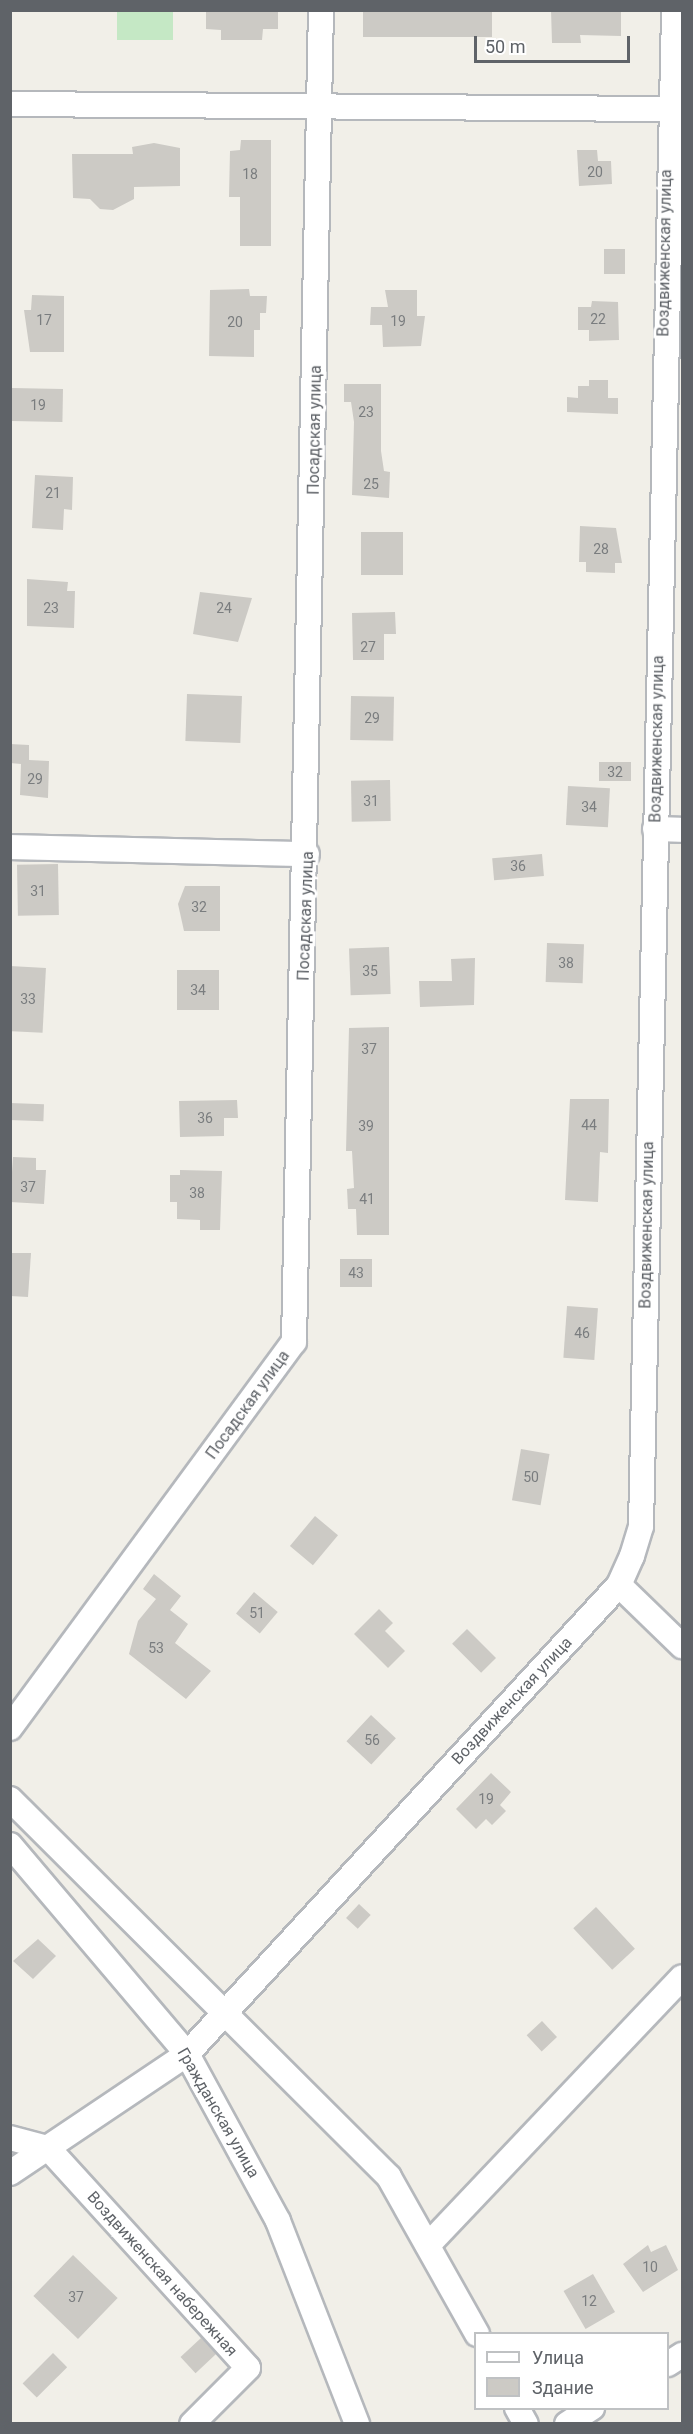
<!DOCTYPE html>
<html>
<head>
<meta charset="utf-8">
<style>
  body { margin:0 }
  #map { position:relative; width:693px; height:2434px; overflow:hidden; background:#f1efe8; font-family:Roboto,sans-serif }
  div>[style] { position:absolute }
  [style*='--x'] { left:calc(var(--x)*1px); top:calc(var(--y)*1px); width:calc(var(--w)*1px); rotate:calc(var(--a)*1deg) }
  .green>* { inset:0; background:#c5e8c5; transform-origin:0 0 }
  .building>* { inset:0; background:#cccac5; transform-origin:0 0 }
  .roads { filter:drop-shadow(2px 0 #b5b8bc) drop-shadow(-2px 0 #b5b8bc) drop-shadow(0 2px #b5b8bc) drop-shadow(0 -2px #b5b8bc) }
  .minor>* { height:24px; margin:-12px; padding:0 12px; transform-origin:12px; border-radius:12px; background:#fff }
  span { translate:-50% -50%; white-space:nowrap; text-align:center; line-height:1.15; -webkit-text-stroke:6px #fff; paint-order:stroke }
  .number-label { font-size:14px; color:#7a7d7f }
  .number-label span { -webkit-text-stroke-width:0 }
  .street-label { font-size:16px; color:#5f6368 }
  .frame { position:absolute; inset:0; border:12px solid #5f6368; pointer-events:none }
  .legend { position:absolute; left:474px; top:2332px; width:195px; height:78px; box-sizing:border-box; background:#fff; border:2px solid #bfc1c3; margin:0; padding:8px 10px; list-style:none; font-size:18px; color:#5f6368 }
  .legend li { display:flex; align-items:center; gap:12px; height:30px }
  .legend b { width:30px; border:2px solid #bfc1c3 }
  .scale { position:absolute; left:474px; top:36px; width:156px; height:27px; box-sizing:border-box; border:3px solid #5f6368; border-top:0; padding-left:8px; font-size:18px; line-height:21px; white-space:nowrap; color:#5f6368; -webkit-text-stroke:4px #fff; paint-order:stroke }
</style>
</head>
<body>
<div id="map">
  <div class="green">
    <div style="left:117px;top:11px;width:56px;height:29px"></div>
  </div>
  <div class="building">
    <div style="clip-path:polygon(206px 10px,278px 10px,278px 29px,263px 29px,262px 40px,221px 40px,221px 30px,206px 29px)"></div>
    <div style="left:363px;top:10px;width:129px;height:27px"></div>
    <div style="clip-path:polygon(551px 10px,621px 10px,621px 36px,580px 35px,581px 43px,552px 43px)"></div>
    <div style="clip-path:polygon(241px 140px,271px 140px,271px 246px,240px 246px,240px 197px,229px 197px,230px 151px,240px 150px)"></div>
    <div style="clip-path:polygon(154px 143px,180px 148px,180px 186px,134px 187px,134px 199px,113px 210px,100px 209px,90px 199px,73px 198px,72px 154px,133px 154px,132px 147px)"></div>
    <div style="clip-path:polygon(577px 150px,597px 150px,598px 161px,611px 161px,612px 184px,579px 186px)"></div>
    <div style="left:604px;top:249px;width:21px;height:25px"></div>
    <div style="clip-path:polygon(249px 289px,250px 296px,267px 296px,266px 313px,260px 313px,260px 330px,254px 330px,254px 357px,209px 356px,210px 290px)"></div>
    <div style="clip-path:polygon(385px 290px,417px 290px,417px 316px,425px 316px,421px 346px,383px 347px,382px 325px,370px 325px,371px 307px,388px 307px)"></div>
    <div style="clip-path:polygon(32px 295px,64px 296px,64px 352px,30px 352px,24px 310px,31px 310px)"></div>
    <div style="clip-path:polygon(592px 301px,618px 302px,619px 340px,589px 341px,589px 330px,578px 330px,578px 307px,591px 307px)"></div>
    <div style="clip-path:polygon(589px 380px,608px 380px,608px 398px,618px 398px,618px 414px,567px 412px,567px 397px,578px 398px,578px 386px,589px 386px)"></div>
    <div style="clip-path:polygon(344px 384px,381px 384px,381px 451px,384px 471px,390px 472px,389px 498px,352px 495px,354px 422px,351px 402px,344px 402px)"></div>
    <div style="left:12px;top:388px;width:51px;height:33px;rotate:1deg"></div>
    <div style="clip-path:polygon(35px 475px,73px 477px,72px 510px,64px 509px,63px 530px,32px 528px)"></div>
    <div style="clip-path:polygon(580px 526px,616px 528px,622px 563px,615px 563px,615px 573px,586px 572px,586px 562px,579px 562px)"></div>
    <div style="left:361px;top:532px;width:42px;height:43px"></div>
    <div style="clip-path:polygon(27px 579px,68px 582px,67px 591px,75px 591px,74px 628px,27px 626px)"></div>
    <div style="clip-path:polygon(200px 592px,252px 598px,238px 642px,193px 634px)"></div>
    <div style="clip-path:polygon(395px 612px,396px 634px,384px 634px,384px 660px,353px 660px,352px 613px)"></div>
    <div style="left:187px;top:694px;width:55px;height:47px;rotate:2deg"></div>
    <div style="left:351px;top:696px;width:43px;height:44px;rotate:1deg"></div>
    <div style="clip-path:polygon(10px 744px,29px 745px,29px 760px,49px 761px,48px 798px,20px 795px,21px 764px,10px 763px)"></div>
    <div style="left:631px;top:762px;width:19px;height:32px;rotate:90deg"></div>
    <div style="left:390px;top:780px;width:41px;height:39px;rotate:89deg"></div>
    <div style="left:568px;top:786px;width:42px;height:39px;rotate:3deg"></div>
    <div style="left:542px;top:854px;width:22px;height:50px;rotate:85deg"></div>
    <div style="left:58px;top:864px;width:51px;height:41px;rotate:89deg"></div>
    <div style="clip-path:polygon(185px 886px,220px 886px,220px 931px,184px 931px,178px 904px)"></div>
    <div style="left:547px;top:943px;width:37px;height:39px;rotate:2deg"></div>
    <div style="left:389px;top:947px;width:47px;height:40px;rotate:88deg"></div>
    <div style="clip-path:polygon(475px 958px,474px 1005px,420px 1007px,419px 981px,452px 981px,451px 959px)"></div>
    <div style="left:10px;top:966px;width:36px;height:65px;rotate:3deg"></div>
    <div style="left:177px;top:970px;width:42px;height:40px"></div>
    <div style="clip-path:polygon(389px 1027px,389px 1235px,357px 1235px,356px 1209px,348px 1209px,347px 1189px,354px 1188px,352px 1151px,346px 1151px,349px 1028px)"></div>
    <div style="clip-path:polygon(570px 1099px,609px 1099px,608px 1153px,600px 1152px,598px 1202px,565px 1200px)"></div>
    <div style="clip-path:polygon(237px 1100px,238px 1118px,224px 1118px,224px 1136px,180px 1137px,179px 1101px)"></div>
    <div style="left:10px;top:1103px;width:34px;height:17px;rotate:2deg"></div>
    <div style="clip-path:polygon(13px 1157px,36px 1158px,36px 1170px,46px 1170px,44px 1204px,10px 1202px)"></div>
    <div style="clip-path:polygon(180px 1170px,222px 1171px,220px 1230px,200px 1230px,200px 1220px,177px 1219px,177px 1202px,170px 1202px,170px 1175px,180px 1175px)"></div>
    <div style="clip-path:polygon(10px 1253px,31px 1253px,28px 1297px,10px 1296px)"></div>
    <div style="left:372px;top:1259px;width:28px;height:32px;rotate:90deg"></div>
    <div style="left:567px;top:1306px;width:31px;height:52px;rotate:4deg"></div>
    <div style="left:521px;top:1449px;width:29px;height:52px;rotate:10deg"></div>
    <div style="left:315px;top:1516px;width:30px;height:39px;rotate:40deg"></div>
    <div style="clip-path:polygon(154px 1574px,181px 1596px,170px 1610px,188px 1624px,175px 1643px,211px 1671px,186px 1699px,129px 1654px,138px 1621px,156px 1599px,143px 1589px)"></div>
    <div style="left:254px;top:1592px;width:31px;height:28px;rotate:40deg"></div>
    <div style="clip-path:polygon(379px 1609px,393px 1623px,385px 1631px,405px 1651px,388px 1668px,354px 1634px)"></div>
    <div style="left:467px;top:1629px;width:41px;height:21px;rotate:45deg"></div>
    <div style="left:371px;top:1715px;width:34px;height:36px;rotate:43deg"></div>
    <div style="clip-path:polygon(491px 1773px,511px 1792px,500px 1805px,506px 1811px,492px 1825px,486px 1819px,476px 1829px,456px 1809px)"></div>
    <div style="left:359px;top:1904px;width:16px;height:19px;rotate:43deg"></div>
    <div style="left:596px;top:1907px;width:57px;height:31px;rotate:47deg"></div>
    <div style="clip-path:polygon(38px 1939px,56px 1956px,33px 1979px,13px 1961px)"></div>
    <div style="left:542px;top:2021px;width:22px;height:21px;rotate:47deg"></div>
    <div style="clip-path:polygon(648px 2245px,651px 2252px,666px 2245px,678px 2270px,643px 2292px,623px 2264px)"></div>
    <div style="left:73px;top:2255px;width:62px;height:57px;rotate:44deg"></div>
    <div style="left:593px;top:2274px;width:44px;height:34px;rotate:60deg"></div>
    <div style="left:201px;top:2338px;width:22px;height:28px;rotate:47deg"></div>
    <div style="left:53px;top:2353px;width:20px;height:43px;rotate:45deg"></div>
  </div>
  <div class="roads">
    <div class="minor">
      <div style="--x:10;--y:104;--w:658;--a:0.44"></div>
      <div style="--x:655;--y:829;--w:27;--a:2"></div>
      <div style="--x:10;--y:847;--w:297;--a:1.4"></div>
      <div style="--x:619;--y:1585;--w:88;--a:44.1"></div>
      <div style="--x:10;--y:1728;--w:479;--a:-53.7"></div>
      <div style="--x:294;--y:1342;--w:1332;--a:-88.84"></div>
      <div style="--x:10;--y:1799;--w:535;--a:44.92"></div>
      <div style="--x:389;--y:2177;--w:180;--a:60.7"></div>
      <div style="--x:10;--y:1845;--w:274;--a:49.7"></div>
      <div style="--x:187;--y:2054;--w:190;--a:61.4"></div>
      <div style="--x:278;--y:2221;--w:218;--a:68.7"></div>
      <div style="--x:10;--y:2138;--w:39;--a:15"></div>
      <div style="--x:48;--y:2148;--w:297;--a:47.7"></div>
      <div style="--x:248;--y:2368;--w:79;--a:135"></div>
      <div style="--x:10;--y:2173;--w:213;--a:-33.9"></div>
      <div style="--x:187;--y:2054;--w:638;--a:-47.35"></div>
      <div style="--x:619;--y:1585;--w:32;--a:-66"></div>
      <div style="--x:632;--y:1556;--w:31;--a:-73"></div>
      <div style="--x:641;--y:1526;--w:1516;--a:-88.75"></div>
      <div style="--x:428;--y:2245;--w:369;--a:-46.5"></div>
      <div style="--x:668;--y:2364;--w:17;--a:-33"></div>
      <div style="--x:517;--y:2408;--w:18;--a:61"></div>
      <div style="--x:567;--y:2424;--w:30;--a:-33"></div>
    </div>
  </div>
  <div class="number-label">
    <span style="left:595px;top:172px">20</span>
    <span style="left:250px;top:174px">18</span>
    <span style="left:598px;top:319px">22</span>
    <span style="left:44px;top:320px">17</span>
    <span style="left:398px;top:321px">19</span>
    <span style="left:235px;top:322px">20</span>
    <span style="left:38px;top:405px">19</span>
    <span style="left:366px;top:412px">23</span>
    <span style="left:371px;top:484px">25</span>
    <span style="left:53px;top:493px">21</span>
    <span style="left:601px;top:549px">28</span>
    <span style="left:51px;top:608px">23</span>
    <span style="left:224px;top:608px">24</span>
    <span style="left:368px;top:647px">27</span>
    <span style="left:372px;top:718px">29</span>
    <span style="left:615px;top:772px">32</span>
    <span style="left:35px;top:779px">29</span>
    <span style="left:371px;top:801px">31</span>
    <span style="left:589px;top:807px">34</span>
    <span style="left:518px;top:866px">36</span>
    <span style="left:38px;top:891px">31</span>
    <span style="left:199px;top:907px">32</span>
    <span style="left:566px;top:963px">38</span>
    <span style="left:370px;top:971px">35</span>
    <span style="left:198px;top:990px">34</span>
    <span style="left:28px;top:999px">33</span>
    <span style="left:369px;top:1049px">37</span>
    <span style="left:205px;top:1118px">36</span>
    <span style="left:589px;top:1125px">44</span>
    <span style="left:366px;top:1126px">39</span>
    <span style="left:28px;top:1187px">37</span>
    <span style="left:197px;top:1193px">38</span>
    <span style="left:367px;top:1199px">41</span>
    <span style="left:356px;top:1273px">43</span>
    <span style="left:582px;top:1333px">46</span>
    <span style="left:531px;top:1477px">50</span>
    <span style="left:257px;top:1613px">51</span>
    <span style="left:156px;top:1648px">53</span>
    <span style="left:372px;top:1740px">56</span>
    <span style="left:486px;top:1799px">19</span>
    <span style="left:650px;top:2267px">10</span>
    <span style="left:76px;top:2297px">37</span>
    <span style="left:589px;top:2301px">12</span>
  </div>
  <div class="street-label">
    <span style="left:665px;top:253px;rotate:-89deg">Воздвиженская улица</span>
    <span style="left:315px;top:430px;rotate:-89deg">Посадская улица</span>
    <span style="left:657px;top:739px;rotate:-89deg">Воздвиженская улица</span>
    <span style="left:306px;top:916px;rotate:-88deg">Посадская улица</span>
    <span style="left:647px;top:1225px;rotate:-89deg">Воздвиженская улица</span>
    <span style="left:248px;top:1405px;rotate:-54deg">Посадская улица</span>
    <span style="left:512px;top:1701px;rotate:-47deg">Воздвиженская улица</span>
    <span style="left:218px;top:2113px;rotate:60deg">Гражданская улица</span>
    <span style="left:162px;top:2274px;rotate:48deg">Воздвиженская набережная</span>
  </div>
  <div class="frame"></div>
  <ul class="legend">
  <li><b style="height:8px;background:#fff"></b>Улица</li>
  <li><b style="height:16px;background:#cccac5"></b>Здание</li>
  </ul>
  <div class="scale">50 m</div>
</div>
</body>
</html>
